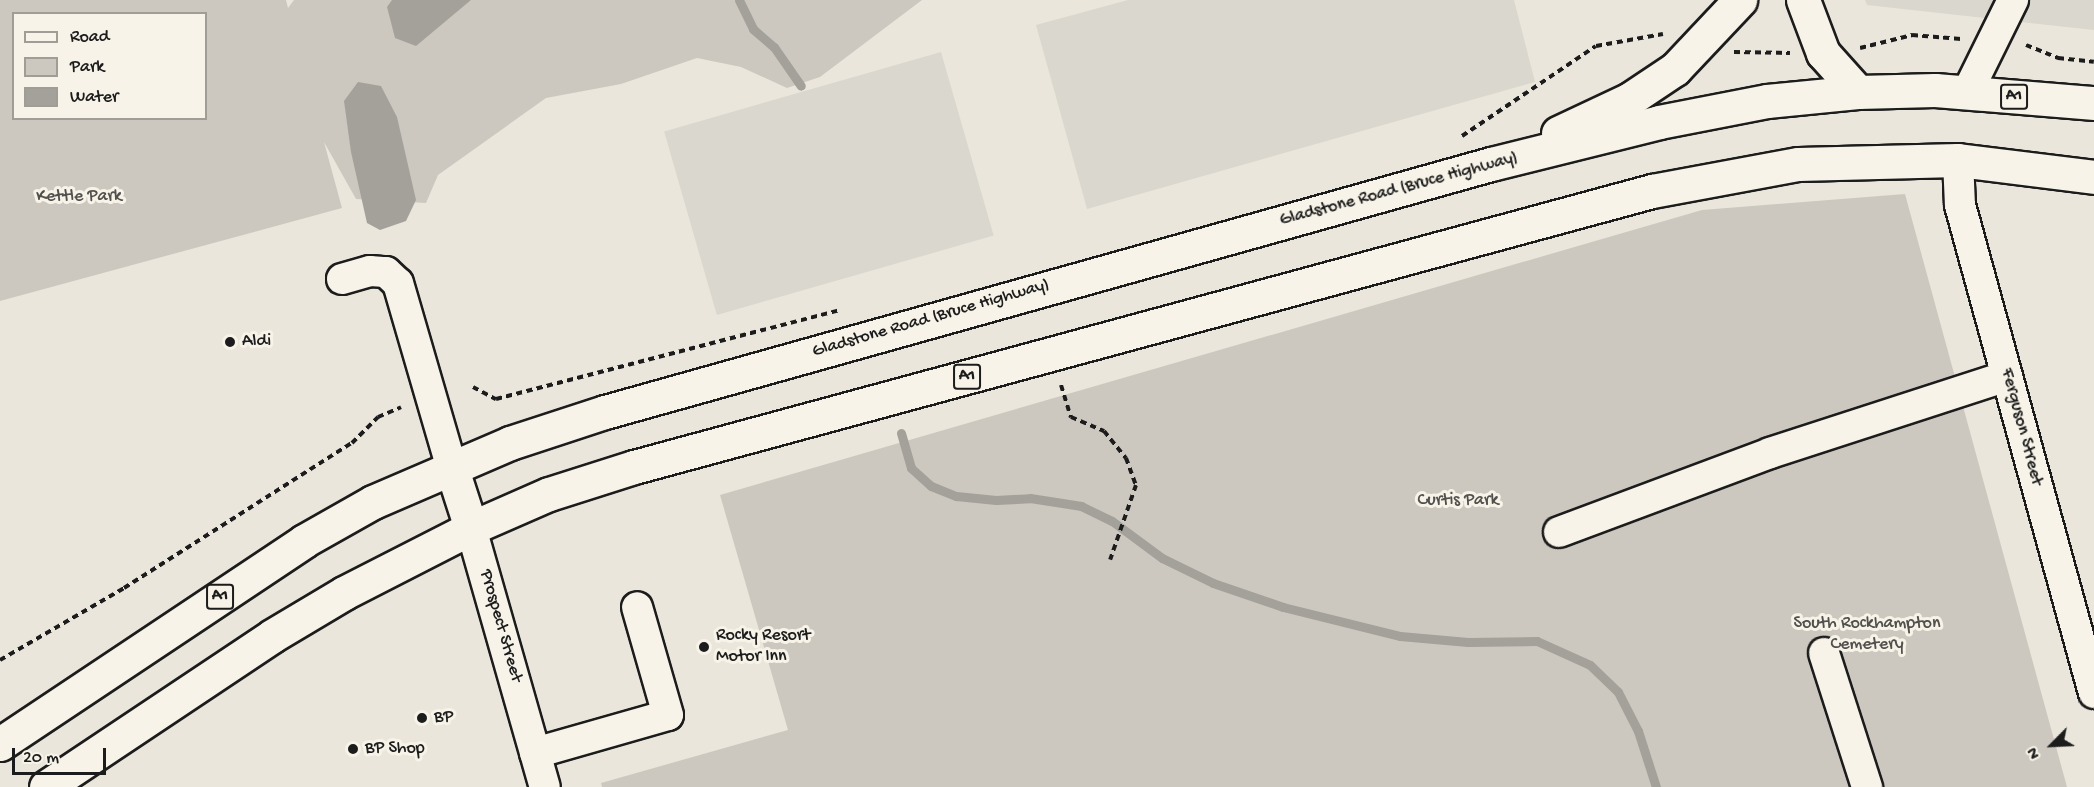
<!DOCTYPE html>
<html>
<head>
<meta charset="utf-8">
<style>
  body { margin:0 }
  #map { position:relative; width:2094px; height:787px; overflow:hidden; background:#eae6dc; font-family:"Gochi Hand",sans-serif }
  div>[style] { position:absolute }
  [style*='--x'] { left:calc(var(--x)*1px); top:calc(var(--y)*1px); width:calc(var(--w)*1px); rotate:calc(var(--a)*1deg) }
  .built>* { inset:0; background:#dad7ce; transform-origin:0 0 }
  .green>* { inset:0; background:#ccc8c0 }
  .water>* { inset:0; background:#a3a19a }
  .stream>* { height:9px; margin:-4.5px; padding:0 4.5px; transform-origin:4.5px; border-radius:4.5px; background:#a3a19a }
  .path>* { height:4px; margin-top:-2px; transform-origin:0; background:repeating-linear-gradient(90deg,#1c1c1c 0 6px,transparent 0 10.5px) }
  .roads { filter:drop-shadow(2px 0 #1c1c1c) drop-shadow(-2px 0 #1c1c1c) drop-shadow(0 2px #1c1c1c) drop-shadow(0 -2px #1c1c1c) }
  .minor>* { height:30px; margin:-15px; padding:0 15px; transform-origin:15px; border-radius:15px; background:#f7f3e8 }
  .highway>* { height:33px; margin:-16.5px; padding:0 16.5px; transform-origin:16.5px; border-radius:16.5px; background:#f7f3e8 }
  .dots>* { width:16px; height:16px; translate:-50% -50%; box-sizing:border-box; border:3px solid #f7f3e8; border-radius:50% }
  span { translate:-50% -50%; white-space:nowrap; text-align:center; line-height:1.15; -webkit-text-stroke:6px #f7f3e8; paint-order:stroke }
  .shield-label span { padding:2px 4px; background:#f7f3e8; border:2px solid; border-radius:4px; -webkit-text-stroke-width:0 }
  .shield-label { font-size:16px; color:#1c1c1c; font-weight:700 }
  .street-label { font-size:18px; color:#1c1c1c }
  .park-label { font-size:18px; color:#51504d }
  .poi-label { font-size:18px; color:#1c1c1c }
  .left { translate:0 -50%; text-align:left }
  .legend { position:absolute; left:12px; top:12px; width:195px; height:108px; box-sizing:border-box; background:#f7f3e8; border:2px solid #9f9d96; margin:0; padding:8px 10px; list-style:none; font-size:18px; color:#1c1c1c }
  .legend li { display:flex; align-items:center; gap:12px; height:30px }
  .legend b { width:30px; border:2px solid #9f9d96 }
  .north { position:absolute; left:2022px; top:715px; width:60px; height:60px; -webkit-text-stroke:4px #f7f3e8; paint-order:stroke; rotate:246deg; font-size:16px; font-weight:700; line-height:24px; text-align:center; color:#1c1c1c }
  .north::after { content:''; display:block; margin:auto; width:21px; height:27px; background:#1c1c1c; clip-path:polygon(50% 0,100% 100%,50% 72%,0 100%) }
  .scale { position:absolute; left:12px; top:748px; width:94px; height:27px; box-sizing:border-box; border:3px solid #1c1c1c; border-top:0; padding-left:8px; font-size:18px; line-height:21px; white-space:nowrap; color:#1c1c1c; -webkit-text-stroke:4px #f7f3e8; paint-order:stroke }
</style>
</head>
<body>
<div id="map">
  <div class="built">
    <div style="clip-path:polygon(1128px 0,1514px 0,1535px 82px,1087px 209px,1036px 25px)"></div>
    <div style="clip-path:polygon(1865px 0,2094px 0,2094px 30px,1867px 5px)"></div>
    <div style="left:941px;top:52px;width:191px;height:288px;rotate:74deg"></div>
  </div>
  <div class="green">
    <div style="clip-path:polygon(evenodd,0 0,286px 0,288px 8px,294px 0,922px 0,820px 77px,787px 88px,741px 67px,697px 58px,621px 84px,546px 98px,438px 175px,426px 203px,356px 199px,324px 142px,342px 208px,0 301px,0 0,14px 14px,206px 14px,206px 118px,14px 118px,14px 14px)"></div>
    <div style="clip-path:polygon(1905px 194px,2067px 787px,602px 787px,601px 783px,788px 730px,720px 495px,1702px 210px)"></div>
  </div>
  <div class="water">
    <div style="clip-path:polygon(392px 0,471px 0,416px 46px,395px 38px,387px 7px)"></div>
    <div style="clip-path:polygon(358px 82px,381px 86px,397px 117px,416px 200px,406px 221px,380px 230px,367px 223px,351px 152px,344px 101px)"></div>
  </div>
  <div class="stream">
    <div style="--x:739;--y:0;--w:32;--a:64"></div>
    <div style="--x:753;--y:29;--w:28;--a:41"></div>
    <div style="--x:774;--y:47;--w:47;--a:55.3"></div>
    <div style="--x:901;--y:433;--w:36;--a:74"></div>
    <div style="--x:911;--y:468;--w:27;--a:42"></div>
    <div style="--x:931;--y:486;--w:27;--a:22"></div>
    <div style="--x:956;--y:496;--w:40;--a:5.7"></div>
    <div style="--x:996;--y:500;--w:34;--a:-3"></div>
    <div style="--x:1030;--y:498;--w:52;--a:8.9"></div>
    <div style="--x:1081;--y:506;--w:34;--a:26"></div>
    <div style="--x:1112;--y:521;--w:62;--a:36.5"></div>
    <div style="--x:1162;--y:558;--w:57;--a:26.1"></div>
    <div style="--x:1213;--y:583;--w:74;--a:18.9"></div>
    <div style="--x:1283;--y:607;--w:121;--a:13.9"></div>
    <div style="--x:1400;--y:636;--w:68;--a:5"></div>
    <div style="--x:1468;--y:642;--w:69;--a:-0.8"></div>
    <div style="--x:1537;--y:641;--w:58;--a:24.4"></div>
    <div style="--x:1590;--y:665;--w:39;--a:44"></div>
    <div style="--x:1618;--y:692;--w:44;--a:62.9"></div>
    <div style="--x:1638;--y:731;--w:59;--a:72.2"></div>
  </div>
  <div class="path">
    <div style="--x:2026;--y:45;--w:35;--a:22"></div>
    <div style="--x:2058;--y:58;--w:36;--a:6"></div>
    <div style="--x:1860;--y:48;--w:54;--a:-14"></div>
    <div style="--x:1912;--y:35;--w:49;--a:4.7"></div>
    <div style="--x:1734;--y:52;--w:56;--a:1"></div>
    <div style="--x:1462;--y:136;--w:161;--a:-33.9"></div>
    <div style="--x:1596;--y:46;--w:68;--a:-10.2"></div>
    <div style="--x:1061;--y:385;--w:34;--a:73"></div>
    <div style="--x:1071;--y:417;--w:36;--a:23"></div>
    <div style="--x:1104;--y:431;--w:35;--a:51"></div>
    <div style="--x:1126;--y:458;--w:29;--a:70"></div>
    <div style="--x:1136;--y:485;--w:79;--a:109.1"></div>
    <div style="--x:473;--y:387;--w:26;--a:28"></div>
    <div style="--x:496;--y:399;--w:355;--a:-14.5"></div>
    <div style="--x:0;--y:660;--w:143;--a:-30.1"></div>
    <div style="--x:124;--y:588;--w:270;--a:-32.5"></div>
    <div style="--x:352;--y:443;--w:37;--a:-45"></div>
    <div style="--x:378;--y:417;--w:25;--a:-23"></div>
  </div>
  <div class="roads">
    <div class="minor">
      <div style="--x:1967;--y:93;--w:104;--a:-63.7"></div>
      <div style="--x:1958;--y:160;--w:45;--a:87.5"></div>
      <div style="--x:1960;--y:205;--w:506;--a:74.65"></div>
      <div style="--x:342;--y:279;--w:29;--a:-16"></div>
      <div style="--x:370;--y:271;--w:16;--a:4"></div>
      <div style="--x:386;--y:272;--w:16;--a:43"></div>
      <div style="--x:398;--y:283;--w:191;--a:73.8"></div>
      <div style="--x:471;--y:528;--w:269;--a:74.1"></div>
      <div style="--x:1559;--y:532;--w:225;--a:-20.5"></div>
      <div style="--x:1770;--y:453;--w:249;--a:-18"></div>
      <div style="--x:1824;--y:653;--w:141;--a:72.2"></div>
      <div style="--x:535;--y:753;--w:138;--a:-15.9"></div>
      <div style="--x:668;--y:715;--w:112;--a:-106"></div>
    </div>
    <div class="highway">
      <div style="--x:1803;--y:0;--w:57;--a:69.3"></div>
      <div style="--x:1823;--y:53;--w:52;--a:48.1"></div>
      <div style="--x:1558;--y:133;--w:80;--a:-25.3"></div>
      <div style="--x:1630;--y:99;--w:54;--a:-33.7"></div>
      <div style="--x:1675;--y:69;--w:95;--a:-46.7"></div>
      <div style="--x:451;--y:466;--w:65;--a:72.1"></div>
      <div style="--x:0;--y:744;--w:366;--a:-33.7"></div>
      <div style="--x:304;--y:541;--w:79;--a:-29.5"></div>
      <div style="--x:373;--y:502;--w:149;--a:-23.3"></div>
      <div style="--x:510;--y:443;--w:100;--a:-18.1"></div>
      <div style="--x:605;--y:412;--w:920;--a:-15.64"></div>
      <div style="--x:1491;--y:164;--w:173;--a:-14"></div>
      <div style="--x:1659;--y:122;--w:110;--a:-11"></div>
      <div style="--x:1767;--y:101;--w:91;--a:-5.6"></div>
      <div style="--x:1858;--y:92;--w:77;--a:-1.5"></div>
      <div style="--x:1935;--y:90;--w:160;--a:4.7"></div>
      <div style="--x:46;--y:787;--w:272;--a:-33.7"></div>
      <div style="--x:272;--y:636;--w:84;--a:-30.8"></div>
      <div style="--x:344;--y:593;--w:143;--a:-27.1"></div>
      <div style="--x:471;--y:528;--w:85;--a:-23.6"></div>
      <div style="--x:549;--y:494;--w:89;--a:-17.6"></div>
      <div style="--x:634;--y:467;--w:1055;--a:-15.17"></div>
      <div style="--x:1652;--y:191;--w:148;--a:-10.5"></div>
      <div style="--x:1798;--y:164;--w:160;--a:-1.4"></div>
      <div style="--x:1958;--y:160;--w:137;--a:7.1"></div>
    </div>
  </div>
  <div class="dots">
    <div style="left:230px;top:342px;background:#1c1c1c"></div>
    <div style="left:704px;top:647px;background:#1c1c1c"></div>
    <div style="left:422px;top:718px;background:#1c1c1c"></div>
    <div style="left:353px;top:749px;background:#1c1c1c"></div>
  </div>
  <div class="shield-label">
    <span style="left:2014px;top:97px">A1</span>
    <span style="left:967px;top:377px">A1</span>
    <span style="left:220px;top:597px">A1</span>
  </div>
  <div class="street-label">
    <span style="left:1399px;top:190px;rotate:-15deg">Gladstone Road (Bruce Highway)</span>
    <span style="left:931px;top:319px;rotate:-16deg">Gladstone Road (Bruce Highway)</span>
    <span style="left:2021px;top:427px;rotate:75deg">Ferguson Street</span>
    <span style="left:500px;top:626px;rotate:74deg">Prospect Street</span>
  </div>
  <div class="park-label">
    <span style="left:79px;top:197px">Kettle Park</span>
    <span style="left:1458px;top:501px">Curtis Park</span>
    <span style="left:1867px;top:635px">South Rockhampton<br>Cemetery</span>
  </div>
  <div class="poi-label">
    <span class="left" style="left:242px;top:342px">Aldi</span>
    <span class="left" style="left:716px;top:647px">Rocky Resort<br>Motor Inn</span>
    <span class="left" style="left:434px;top:718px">BP</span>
    <span class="left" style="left:365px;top:749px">BP Shop</span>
  </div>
  <ul class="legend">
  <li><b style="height:8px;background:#f7f3e8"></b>Road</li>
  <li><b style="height:16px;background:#ccc8c0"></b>Park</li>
  <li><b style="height:16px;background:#a3a19a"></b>Water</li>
  </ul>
  <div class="north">N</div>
  <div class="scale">20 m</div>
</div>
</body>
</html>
